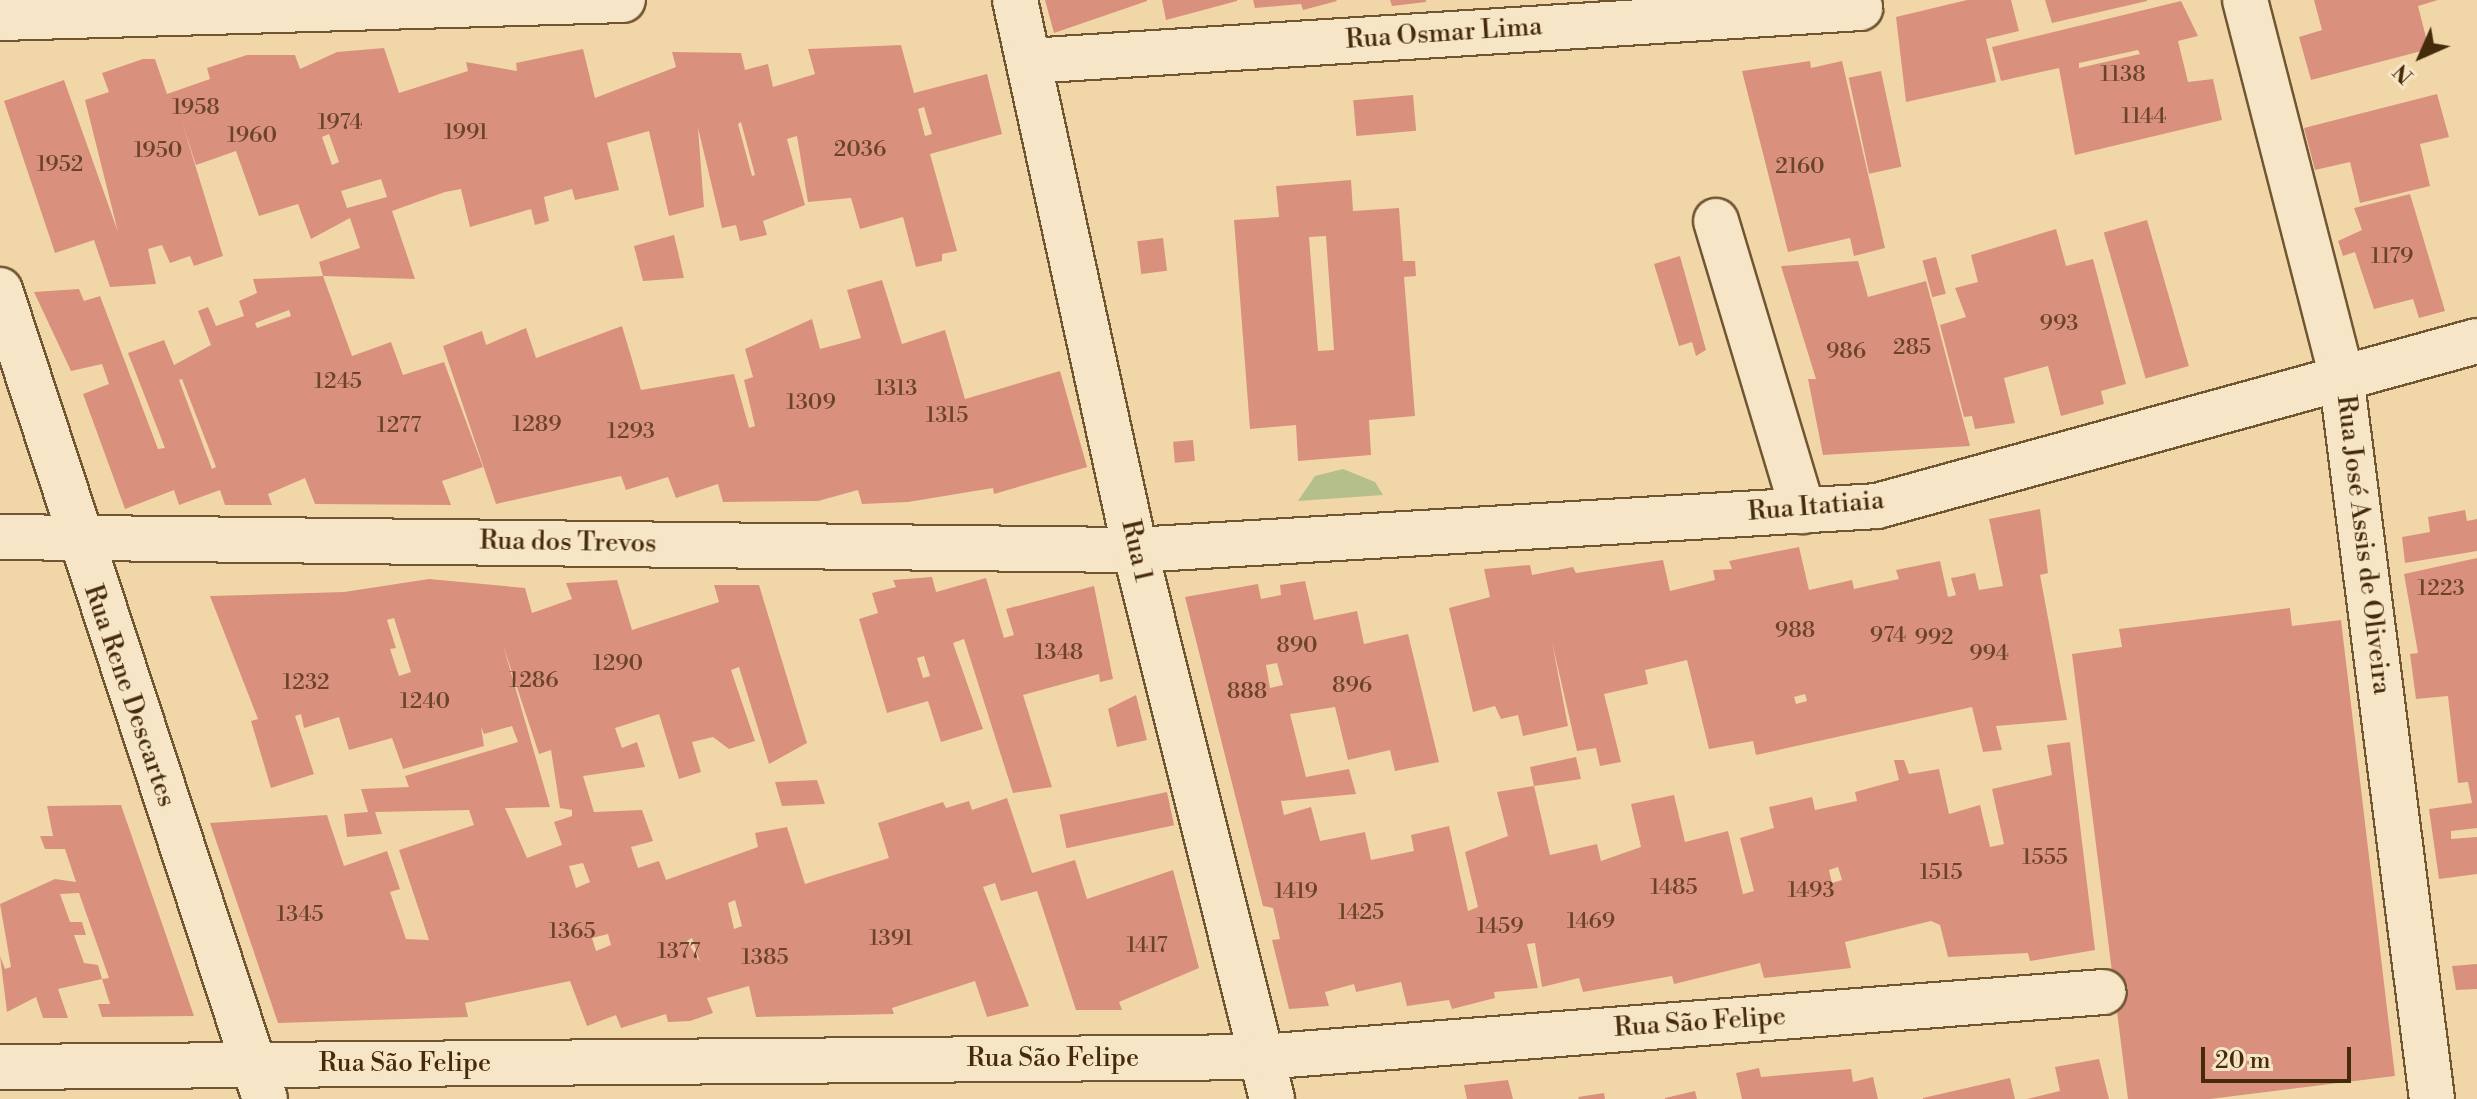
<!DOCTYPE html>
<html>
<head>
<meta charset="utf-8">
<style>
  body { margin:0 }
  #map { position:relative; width:2477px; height:1099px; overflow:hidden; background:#f1d7a8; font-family:"Libre Bodoni",serif }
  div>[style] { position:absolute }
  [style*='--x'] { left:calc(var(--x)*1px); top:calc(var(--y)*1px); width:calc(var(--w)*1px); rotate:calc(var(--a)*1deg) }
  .green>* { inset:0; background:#b4bf8b }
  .building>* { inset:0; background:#d9917e; transform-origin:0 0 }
  .roads { filter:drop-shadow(2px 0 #715632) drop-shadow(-2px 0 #715632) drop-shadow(0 2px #715632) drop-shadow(0 -2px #715632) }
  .minor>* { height:44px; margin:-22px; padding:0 22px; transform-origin:22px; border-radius:22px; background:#f6e5c6 }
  span { translate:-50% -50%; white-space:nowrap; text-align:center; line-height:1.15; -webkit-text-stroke:6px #f6e5c6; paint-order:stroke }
  .number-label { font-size:22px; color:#6b4428 }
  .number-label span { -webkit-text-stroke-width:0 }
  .street-label { font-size:26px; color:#462b0b }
  .north { position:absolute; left:2381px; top:16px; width:80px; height:80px; -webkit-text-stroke:6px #f6e5c6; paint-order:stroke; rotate:225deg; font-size:22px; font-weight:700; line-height:32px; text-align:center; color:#462b0b }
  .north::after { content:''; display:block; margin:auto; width:28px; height:36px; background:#462b0b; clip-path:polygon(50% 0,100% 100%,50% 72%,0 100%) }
  .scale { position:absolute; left:2201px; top:1047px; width:150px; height:36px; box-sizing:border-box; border:4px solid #462b0b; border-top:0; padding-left:10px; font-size:24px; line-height:28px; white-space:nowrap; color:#462b0b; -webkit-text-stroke:6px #f6e5c6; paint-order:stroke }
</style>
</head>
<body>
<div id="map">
  <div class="green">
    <div style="clip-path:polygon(1343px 469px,1375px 482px,1383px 495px,1298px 501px,1315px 476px)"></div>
  </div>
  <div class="building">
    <div style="clip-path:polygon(1045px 0,1147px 0,1147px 1px,1054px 33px)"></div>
    <div style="clip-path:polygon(1162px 0,1237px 0,1237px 1px,1166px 20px)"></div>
    <div style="clip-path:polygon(1253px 0,1336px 0,1337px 1px,1303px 10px,1301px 4px,1255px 8px)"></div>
    <div style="clip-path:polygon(1390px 0,1426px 0,1426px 2px,1392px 6px)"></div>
    <div style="clip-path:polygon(1967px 0,2011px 0,2019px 31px,1986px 39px,1996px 82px,1906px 102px,1896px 17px)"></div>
    <div style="clip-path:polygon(2045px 0,2147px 0,2147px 1px,2052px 23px)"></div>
    <div style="clip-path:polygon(2314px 0,2438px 0,2418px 6px,2429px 49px,2311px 80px,2299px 37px,2322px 30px)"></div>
    <div style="clip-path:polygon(evenodd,2181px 1px,2198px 36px,2178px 41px,2188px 82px,2213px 79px,2222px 120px,2075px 155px,2059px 68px,2001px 81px,1992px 47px,2181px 1px,2138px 50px,2140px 54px,2079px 68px,2079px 63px,2138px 50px)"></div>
    <div style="clip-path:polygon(evenodd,901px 45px,914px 93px,987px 74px,1002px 134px,930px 154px,957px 251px,942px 254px,942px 261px,916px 267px,903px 217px,860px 229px,851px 198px,808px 202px,797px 136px,787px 139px,805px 205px,763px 221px,767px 235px,740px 241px,736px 225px,722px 228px,698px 128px,704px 207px,669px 216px,649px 131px,607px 143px,619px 190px,575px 200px,572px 189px,544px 197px,549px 221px,535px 225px,531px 209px,470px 227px,461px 189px,445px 192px,392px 211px,415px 279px,323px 276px,352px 356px,391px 342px,403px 375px,444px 362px,483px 467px,442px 481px,451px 505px,315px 504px,305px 478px,268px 494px,272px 505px,225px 505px,220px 490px,179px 505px,174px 490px,125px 509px,83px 394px,109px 384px,102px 364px,71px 371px,34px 292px,79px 289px,84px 301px,100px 296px,158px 449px,165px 448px,128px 353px,164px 340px,174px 365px,211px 345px,198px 311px,208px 307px,216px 326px,244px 316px,239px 301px,257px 293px,253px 279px,323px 276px,319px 262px,360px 248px,350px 218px,311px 239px,298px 204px,259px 216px,236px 151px,196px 165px,182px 122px,223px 256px,194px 266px,190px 256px,170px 263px,162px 245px,148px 249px,156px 284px,110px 287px,94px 240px,55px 253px,4px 101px,64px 80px,118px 232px,85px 100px,109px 92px,102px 73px,143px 59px,155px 59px,167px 94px,210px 79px,207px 68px,247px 55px,295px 55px,300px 69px,337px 52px,384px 48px,399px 93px,468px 71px,466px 62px,517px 71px,516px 63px,583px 49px,595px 98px,676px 67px,672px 52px,741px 53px,745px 70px,768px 64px,773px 87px,815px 74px,808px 49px,901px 45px,924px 107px,932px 134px,925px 136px,918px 109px,924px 107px,901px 45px,741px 122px,755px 175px,752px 176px,738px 124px,741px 122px,901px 45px,329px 134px,339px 162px,332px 165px,322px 137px,329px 134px,901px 45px,381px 179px,387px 197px,347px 208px,341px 191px,381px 179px,901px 45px,289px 310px,291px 316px,257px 328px,255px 323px,289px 310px,901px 45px,182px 379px,216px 467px,212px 469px,179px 380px,182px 379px)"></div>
    <div style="clip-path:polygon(1810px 61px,1811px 68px,1842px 61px,1885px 248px,1854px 256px,1850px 238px,1788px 252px,1742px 71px)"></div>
    <div style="left:1881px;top:71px;width:98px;height:33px;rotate:78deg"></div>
    <div style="clip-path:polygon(2437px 94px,2449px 137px,2420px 144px,2430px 186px,2360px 203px,2350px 162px,2315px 170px,2304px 128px)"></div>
    <div style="left:1413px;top:95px;width:36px;height:60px;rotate:85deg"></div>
    <div style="clip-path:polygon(evenodd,1351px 180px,1353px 211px,1399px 208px,1403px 261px,1415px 261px,1416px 276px,1404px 277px,1415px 416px,1369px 420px,1371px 455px,1298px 461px,1296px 425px,1250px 429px,1234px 220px,1279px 217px,1276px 186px,1351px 180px,1326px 236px,1334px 350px,1318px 351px,1309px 237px,1326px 236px)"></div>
    <div style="clip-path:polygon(2410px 194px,2445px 311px,2419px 318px,2413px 299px,2374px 309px,2355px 252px,2343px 256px,2338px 241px,2362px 230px,2354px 208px)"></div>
    <div style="left:2147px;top:220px;width:152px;height:45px;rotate:74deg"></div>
    <div style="clip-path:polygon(2056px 229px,2066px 266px,2093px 259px,2126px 384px,2101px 391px,2104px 404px,2061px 416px,2048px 366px,2004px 378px,2015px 423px,1975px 429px,1972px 416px,1964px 417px,1940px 325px,1966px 317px,1955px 288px,1978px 282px,1971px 255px)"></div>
    <div style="clip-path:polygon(674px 235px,684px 278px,643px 281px,634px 246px)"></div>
    <div style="left:1163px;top:238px;width:33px;height:26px;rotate:83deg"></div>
    <div style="clip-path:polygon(1680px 256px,1706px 350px,1696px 356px,1692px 342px,1679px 346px,1654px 264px)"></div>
    <div style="left:1936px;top:257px;width:38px;height:14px;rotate:75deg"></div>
    <div style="clip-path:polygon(1858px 261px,1868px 297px,1926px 281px,1970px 446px,1823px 455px,1808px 379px,1816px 379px,1781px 266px)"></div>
    <div style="clip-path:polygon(882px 280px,902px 344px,945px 330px,965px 399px,1060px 371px,1087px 467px,994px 494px,993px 488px,908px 502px,862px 504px,858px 490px,818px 501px,723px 502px,718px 484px,676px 498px,668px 477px,626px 490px,621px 476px,496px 504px,443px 346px,482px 331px,486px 345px,526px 328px,536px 358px,622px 326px,641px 390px,734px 374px,749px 428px,755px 426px,744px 380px,753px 377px,745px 349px,812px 319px,820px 349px,861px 338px,847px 290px)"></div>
    <div style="left:1193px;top:440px;width:21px;height:20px;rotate:85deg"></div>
    <div style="clip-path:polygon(evenodd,2040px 509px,2048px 573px,2040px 575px,2067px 720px,1996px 726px,2002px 750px,1983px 752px,1972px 707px,1756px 755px,1753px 741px,1709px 749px,1687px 660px,1645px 670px,1648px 684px,1604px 694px,1621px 762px,1600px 766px,1596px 748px,1577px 751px,1552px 642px,1568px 726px,1523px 736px,1518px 715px,1501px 719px,1495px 706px,1473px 712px,1449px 608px,1490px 597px,1484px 569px,1530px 565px,1532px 575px,1573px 567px,1576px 573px,1663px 560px,1670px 591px,1715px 580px,1713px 570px,1732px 569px,1729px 561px,1799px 547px,1809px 590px,1852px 580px,1854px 589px,1876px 584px,1899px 579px,1896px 570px,1940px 561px,1948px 597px,1956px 595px,1951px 578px,1962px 576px,1975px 573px,1979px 590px,2003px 586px,1989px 519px,2040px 509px,1805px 694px,1807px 701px,1796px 704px,1794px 697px,1805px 694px)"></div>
    <div style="clip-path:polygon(2465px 510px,2467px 521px,2477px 519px,2477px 551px,2405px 563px,2402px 537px,2430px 532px,2428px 517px)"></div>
    <div style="clip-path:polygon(2477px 558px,2477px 828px,2451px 831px,2451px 839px,2477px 837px,2477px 874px,2439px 879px,2429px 809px,2472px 803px,2468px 782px,2458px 783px,2448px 696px,2416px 699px,2410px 654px,2418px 653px,2404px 574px)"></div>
    <div style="clip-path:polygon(evenodd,932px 577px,936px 592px,986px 578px,1004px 638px,1014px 635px,1006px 609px,1094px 586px,1113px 679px,1100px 682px,1099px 674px,1023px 695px,1052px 787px,1013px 793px,964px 639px,953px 643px,983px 729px,941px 742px,928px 701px,887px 713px,859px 619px,878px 613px,872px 593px,896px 587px,893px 580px,932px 577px,924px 656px,930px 676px,923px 678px,917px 658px,924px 656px)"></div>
    <div style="clip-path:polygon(evenodd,429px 579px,525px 588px,532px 613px,572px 599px,566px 583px,617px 580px,632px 630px,719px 602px,714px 585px,759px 585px,807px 743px,769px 764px,739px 667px,731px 670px,755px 741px,729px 749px,713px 737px,692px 742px,701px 772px,679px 779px,659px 714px,615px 728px,622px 748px,637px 742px,645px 767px,583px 776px,594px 812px,642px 810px,653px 841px,631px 847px,638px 868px,659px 861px,666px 880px,758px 847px,755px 833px,787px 827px,805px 884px,889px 858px,878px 823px,943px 802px,946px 808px,969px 801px,972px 810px,1007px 798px,1032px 873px,1075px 860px,1087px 899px,1173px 870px,1199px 968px,1119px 1002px,1122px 1010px,1076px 1010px,1037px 891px,1001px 901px,995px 883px,983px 887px,1029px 1006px,987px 1017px,975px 981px,892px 1008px,894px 1014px,756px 1017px,749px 986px,707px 998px,713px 1013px,690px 1021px,668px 1022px,666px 1014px,621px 1028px,616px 1015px,587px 1026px,570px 981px,465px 1003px,468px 1017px,278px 1023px,210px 823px,327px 815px,344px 866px,387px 851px,400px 889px,390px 892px,406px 939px,429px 940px,399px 850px,474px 825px,469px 810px,375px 812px,382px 834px,347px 837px,344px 814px,368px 812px,361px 789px,409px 787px,405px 776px,518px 742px,512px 726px,484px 734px,481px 727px,484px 746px,403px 769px,392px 738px,349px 750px,339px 717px,304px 728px,301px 714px,295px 716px,314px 774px,271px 788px,251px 721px,258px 719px,210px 596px,344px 592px,429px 579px,394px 618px,411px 672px,399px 676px,390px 649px,396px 648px,387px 620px,394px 618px,429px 579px,503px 645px,539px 754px,551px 750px,560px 808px,572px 810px,572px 816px,554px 822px,562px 845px,527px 858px,505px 808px,550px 807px,503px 645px,429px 579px,583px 863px,590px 882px,576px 888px,569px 866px,583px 863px,429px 579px,735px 900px,742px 926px,734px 929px,728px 903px,735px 900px,429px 579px,608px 934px,611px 945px,596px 951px,592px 938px,608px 934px,429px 579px,692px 938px,700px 962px,687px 941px,692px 938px)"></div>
    <div style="clip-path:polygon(evenodd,1305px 581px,1314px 620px,1357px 611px,1364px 644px,1408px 634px,1439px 762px,1395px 771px,1390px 750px,1348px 760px,1335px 707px,1290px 714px,1306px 777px,1349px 769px,1356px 794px,1281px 801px,1284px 815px,1311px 807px,1320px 841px,1365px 832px,1371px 860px,1414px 851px,1411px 835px,1449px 826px,1468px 911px,1478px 907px,1465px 852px,1508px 836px,1497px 792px,1534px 786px,1550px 855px,1597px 844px,1601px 861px,1641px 847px,1631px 804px,1674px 795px,1685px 842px,1728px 831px,1743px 894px,1754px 891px,1740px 838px,1774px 828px,1769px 807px,1812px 797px,1815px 810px,1857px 801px,1855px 792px,1899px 780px,1894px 760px,1904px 760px,1909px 774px,1939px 769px,1949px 814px,1980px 805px,1990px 847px,2004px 844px,1992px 789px,2052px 775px,2047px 745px,2070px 742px,2095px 950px,2030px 961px,2028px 953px,1948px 957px,1940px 925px,1931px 921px,1845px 942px,1851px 968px,1764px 978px,1760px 963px,1674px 984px,1672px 976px,1583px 992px,1579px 978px,1542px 987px,1535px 943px,1527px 944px,1538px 988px,1494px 992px,1495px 998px,1452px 1009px,1449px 1000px,1407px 1006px,1401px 982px,1356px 992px,1354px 984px,1325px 992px,1329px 1006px,1289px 1009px,1272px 940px,1280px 939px,1273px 908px,1263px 906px,1185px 597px,1258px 584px,1261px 599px,1281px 595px,1280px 585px,1305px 581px,1277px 663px,1283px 685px,1270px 688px,1266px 665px,1277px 663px,1305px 581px,1838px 867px,1842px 880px,1832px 883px,1829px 870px,1838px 867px)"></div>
    <div style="clip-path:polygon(2290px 608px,2292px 626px,2341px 620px,2395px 1076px,2210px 1099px,2128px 1099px,2072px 654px,2122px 647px,2119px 629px)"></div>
    <div style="clip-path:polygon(1136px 695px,1147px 740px,1117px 747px,1108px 709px)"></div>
    <div style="clip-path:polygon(1576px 757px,1581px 779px,1534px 786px,1530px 767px)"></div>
    <div style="clip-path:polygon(817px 780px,825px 804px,782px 806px,775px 782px)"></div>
    <div style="left:1167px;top:792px;width:34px;height:110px;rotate:78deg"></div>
    <div style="clip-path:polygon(121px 805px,194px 1016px,102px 1017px,98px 1004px,110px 1004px,102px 979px,109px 978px,79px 893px,60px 894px,70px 922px,82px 922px,86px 935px,74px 935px,84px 963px,98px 965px,102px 979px,58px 989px,68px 1018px,43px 1018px,36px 997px,7px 1012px,0 956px,5px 969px,11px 967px,0 904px,55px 879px,76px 882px,65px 849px,45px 849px,40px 836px,53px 836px,47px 806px)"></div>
    <div style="clip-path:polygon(2477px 964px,2477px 989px,2456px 990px,2452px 966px)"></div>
    <div style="clip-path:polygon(2099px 1059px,2109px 1099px,2027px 1099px,2060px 1091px,2055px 1067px)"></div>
    <div style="clip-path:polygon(1759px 1068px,1761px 1077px,1851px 1069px,1853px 1082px,1873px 1077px,1878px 1099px,1742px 1099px,1736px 1073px)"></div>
    <div style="clip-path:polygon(2010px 1078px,2015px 1099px,1923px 1099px,1923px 1098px)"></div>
    <div style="clip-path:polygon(1508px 1080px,1513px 1099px,1467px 1099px,1464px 1085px)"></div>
    <div style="clip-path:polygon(1695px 1091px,1697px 1099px,1665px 1099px,1665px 1098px)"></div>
    <div style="clip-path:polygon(1604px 1093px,1605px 1099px,1579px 1099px,1578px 1097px)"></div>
  </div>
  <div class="roads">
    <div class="minor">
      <div style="--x:1015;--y:0;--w:563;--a:77.69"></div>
      <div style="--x:1135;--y:550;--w:566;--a:75.99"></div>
      <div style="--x:2245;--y:0;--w:387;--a:75.6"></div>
      <div style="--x:2341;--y:375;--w:730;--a:82.84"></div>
      <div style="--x:0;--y:18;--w:623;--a:-1.65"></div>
      <div style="--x:1029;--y:61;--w:833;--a:-3.65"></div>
      <div style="--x:1716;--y:221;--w:303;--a:73.3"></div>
      <div style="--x:0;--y:290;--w:851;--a:71.86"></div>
      <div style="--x:0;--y:537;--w:1135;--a:0.66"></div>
      <div style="--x:1135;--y:550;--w:743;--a:-3.39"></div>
      <div style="--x:1877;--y:506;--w:622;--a:-15.38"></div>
      <div style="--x:0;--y:1067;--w:1261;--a:-0.45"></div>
      <div style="--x:1261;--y:1057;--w:845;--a:-4.41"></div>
    </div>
  </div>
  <div class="number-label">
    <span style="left:2123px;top:75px">1138</span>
    <span style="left:196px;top:108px">1958</span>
    <span style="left:2144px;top:117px">1144</span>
    <span style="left:340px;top:123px">1974</span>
    <span style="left:466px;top:133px">1991</span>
    <span style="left:252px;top:136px">1960</span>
    <span style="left:860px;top:150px">2036</span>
    <span style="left:158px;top:151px">1950</span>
    <span style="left:60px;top:165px">1952</span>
    <span style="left:1800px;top:167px">2160</span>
    <span style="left:2392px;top:257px">1179</span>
    <span style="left:2059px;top:324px">993</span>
    <span style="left:1912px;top:348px">285</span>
    <span style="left:1846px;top:352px">986</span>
    <span style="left:338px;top:382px">1245</span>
    <span style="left:896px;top:389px">1313</span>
    <span style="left:811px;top:403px">1309</span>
    <span style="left:947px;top:416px">1315</span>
    <span style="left:537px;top:425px">1289</span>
    <span style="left:399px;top:426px">1277</span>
    <span style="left:631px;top:432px">1293</span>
    <span style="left:2441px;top:589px">1223</span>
    <span style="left:1795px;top:631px">988</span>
    <span style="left:1888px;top:636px">974</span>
    <span style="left:1934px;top:638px">992</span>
    <span style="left:1297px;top:646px">890</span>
    <span style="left:1059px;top:653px">1348</span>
    <span style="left:1989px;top:654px">994</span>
    <span style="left:618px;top:664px">1290</span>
    <span style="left:534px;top:681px">1286</span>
    <span style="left:306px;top:683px">1232</span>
    <span style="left:1352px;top:686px">896</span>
    <span style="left:1247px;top:692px">888</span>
    <span style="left:425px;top:702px">1240</span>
    <span style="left:2045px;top:858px">1555</span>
    <span style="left:1941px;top:873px">1515</span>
    <span style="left:1674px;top:888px">1485</span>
    <span style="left:1811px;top:891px">1493</span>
    <span style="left:1296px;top:892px">1419</span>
    <span style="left:1361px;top:913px">1425</span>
    <span style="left:300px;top:915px">1345</span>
    <span style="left:1591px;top:922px">1469</span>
    <span style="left:1500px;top:927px">1459</span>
    <span style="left:572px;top:932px">1365</span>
    <span style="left:891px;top:939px">1391</span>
    <span style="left:1147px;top:946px">1417</span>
    <span style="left:679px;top:952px">1377</span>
    <span style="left:765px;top:958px">1385</span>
  </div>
  <div class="street-label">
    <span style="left:1444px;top:34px;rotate:-4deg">Rua Osmar Lima</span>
    <span style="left:1816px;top:507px;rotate:-5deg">Rua Itatiaia</span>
    <span style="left:568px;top:543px;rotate:1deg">Rua dos Trevos</span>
    <span style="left:2363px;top:545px;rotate:83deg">Rua José Assis de Oliveira</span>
    <span style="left:1136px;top:551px;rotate:77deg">Rua 1</span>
    <span style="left:129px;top:696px;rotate:71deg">Rua Rene Descartes</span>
    <span style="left:1700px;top:1023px;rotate:-4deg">Rua São Felipe</span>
    <span style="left:1053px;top:1059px">Rua São Felipe</span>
    <span style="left:405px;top:1064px">Rua São Felipe</span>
  </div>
  <div class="north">N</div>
  <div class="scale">20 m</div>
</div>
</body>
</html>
